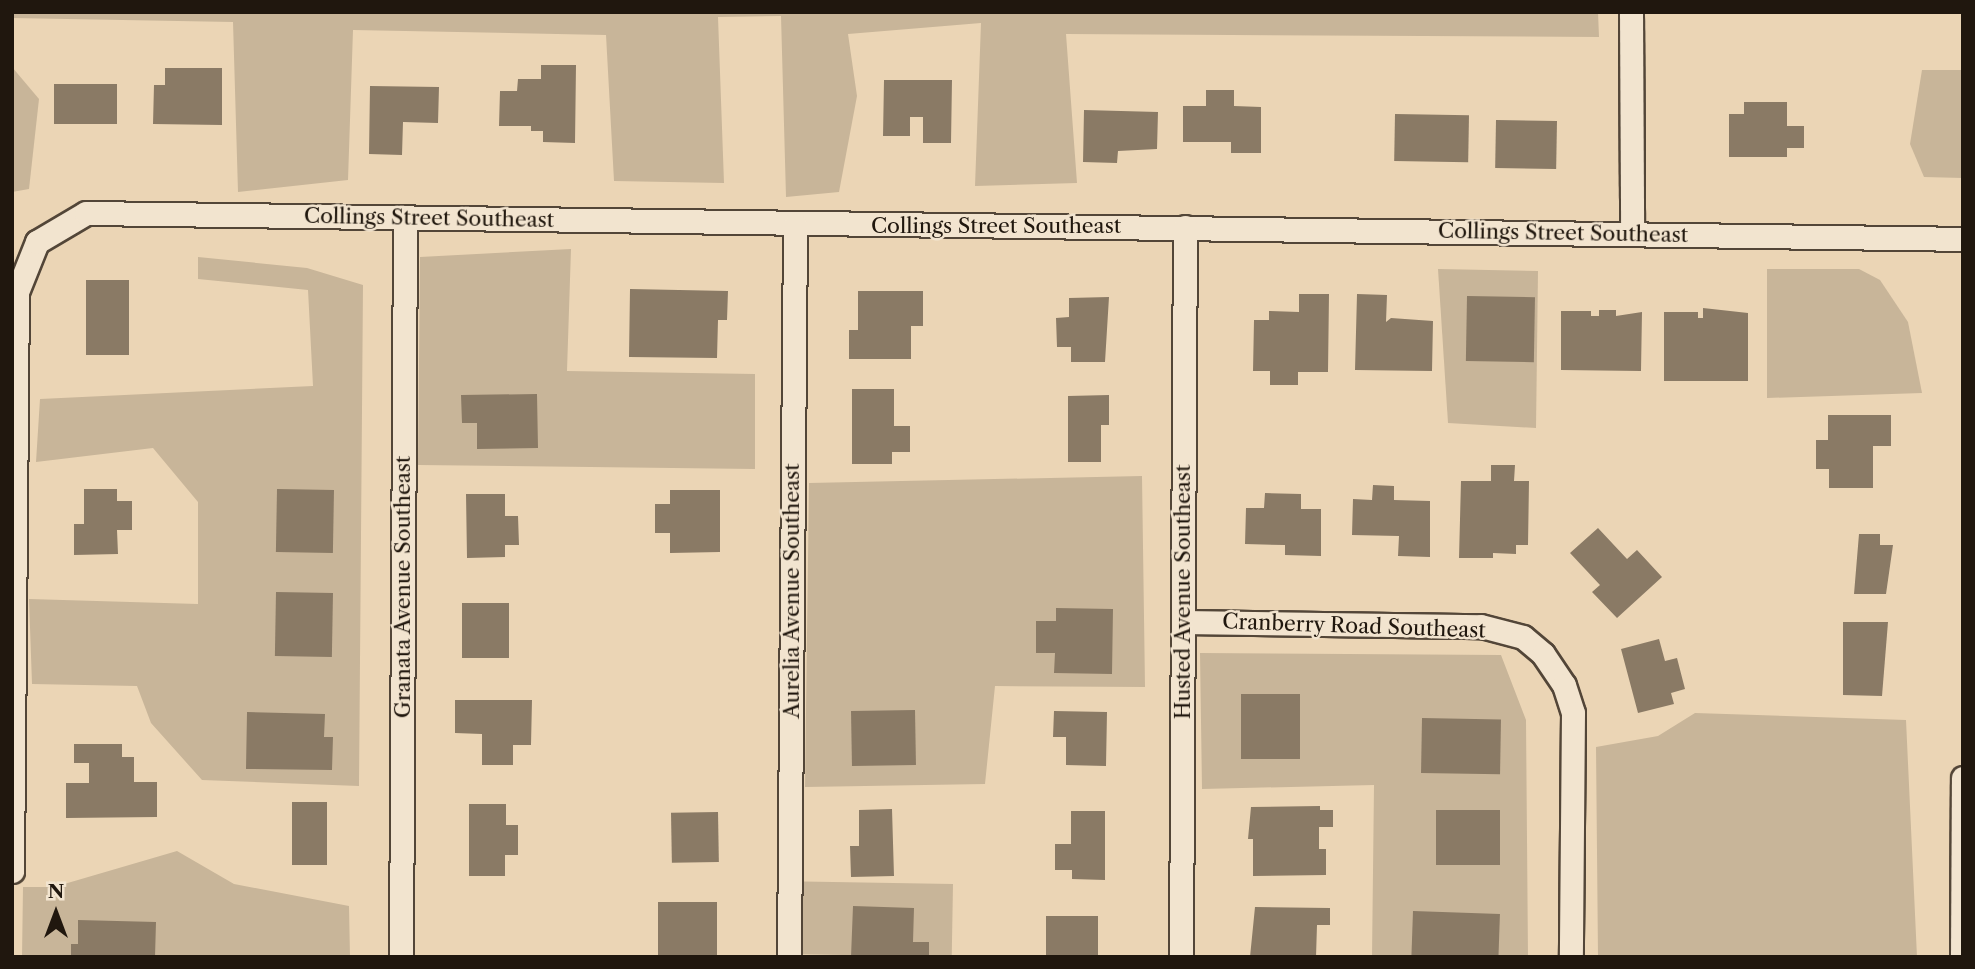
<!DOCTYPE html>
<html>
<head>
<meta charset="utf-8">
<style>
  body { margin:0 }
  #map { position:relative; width:1975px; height:969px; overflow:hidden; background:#ebd5b5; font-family:"Libre Caslon Text",serif }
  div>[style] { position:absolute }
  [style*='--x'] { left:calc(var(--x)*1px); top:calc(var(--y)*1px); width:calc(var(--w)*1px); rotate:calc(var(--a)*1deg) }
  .green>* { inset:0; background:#c8b599; transform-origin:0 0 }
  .building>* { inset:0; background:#8a7a65; transform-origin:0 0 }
  .roads { filter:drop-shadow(2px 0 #534638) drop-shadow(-2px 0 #534638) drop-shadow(0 2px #534638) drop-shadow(0 -2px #534638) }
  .minor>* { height:23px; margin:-11.5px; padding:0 11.5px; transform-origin:11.5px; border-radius:11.5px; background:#f2e4cf }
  span { translate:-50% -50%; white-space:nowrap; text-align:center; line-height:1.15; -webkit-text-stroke:5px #f2e4cf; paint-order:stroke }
  .street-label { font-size:21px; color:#20170e }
  .frame { position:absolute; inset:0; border:14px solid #20170e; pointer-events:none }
  .north { position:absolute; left:21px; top:878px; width:70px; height:70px; -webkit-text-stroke:5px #f2e4cf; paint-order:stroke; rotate:0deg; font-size:19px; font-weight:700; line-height:28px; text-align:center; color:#20170e }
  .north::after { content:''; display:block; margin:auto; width:24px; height:32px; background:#20170e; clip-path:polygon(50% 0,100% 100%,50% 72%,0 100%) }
</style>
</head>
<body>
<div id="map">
  <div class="green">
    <div style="clip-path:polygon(12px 12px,1598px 12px,1599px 37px,1066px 34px,1077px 183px,975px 186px,981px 23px,848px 34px,857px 96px,839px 192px,786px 197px,781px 16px,718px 17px,724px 183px,614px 181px,606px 35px,353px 30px,348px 180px,238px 192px,233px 22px,12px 18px)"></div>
    <div style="clip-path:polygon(12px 67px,39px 99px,29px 189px,12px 192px)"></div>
    <div style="clip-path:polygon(1922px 70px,1963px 70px,1963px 178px,1924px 177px,1910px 144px)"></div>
    <div style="clip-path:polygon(571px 249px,567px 371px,755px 374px,755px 469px,418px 465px,420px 257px)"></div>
    <div style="clip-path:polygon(198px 257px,307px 268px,363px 285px,359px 786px,202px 780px,151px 723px,137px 686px,32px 684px,29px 599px,198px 604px,198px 502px,153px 448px,36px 462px,40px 399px,313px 386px,308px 290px,198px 279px)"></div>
    <div style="clip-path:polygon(1438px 269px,1538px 271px,1536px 428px,1448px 423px)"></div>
    <div style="clip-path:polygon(1767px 269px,1859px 269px,1880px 280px,1908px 322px,1922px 393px,1767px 398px)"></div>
    <div style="clip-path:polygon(1142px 476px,1145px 687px,995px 686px,985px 784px,805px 787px,809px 483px)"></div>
    <div style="clip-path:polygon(1200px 653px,1501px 655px,1526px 720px,1528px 957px,1372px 957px,1374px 785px,1202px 789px)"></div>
    <div style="clip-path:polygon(1695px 713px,1906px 720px,1917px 957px,1598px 957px,1596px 747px,1658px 736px)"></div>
    <div style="clip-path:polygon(177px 851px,234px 884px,349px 906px,350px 957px,22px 957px,23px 887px,54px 887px)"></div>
    <div style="left:953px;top:884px;width:73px;height:150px;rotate:91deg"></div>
  </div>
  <div class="building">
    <div style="clip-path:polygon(541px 65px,576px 65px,575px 143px,543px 142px,543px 131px,531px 131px,531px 126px,499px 126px,500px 91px,517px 91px,518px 79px,541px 79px)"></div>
    <div style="clip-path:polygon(165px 68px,222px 68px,222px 125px,153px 124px,154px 85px,165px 85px)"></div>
    <div style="clip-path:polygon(884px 80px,952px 80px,951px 143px,923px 143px,923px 117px,910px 117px,910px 136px,883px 136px)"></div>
    <div style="left:54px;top:84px;width:63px;height:40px"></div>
    <div style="clip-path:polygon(370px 86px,439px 87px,438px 123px,403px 122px,402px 155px,369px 154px)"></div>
    <div style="clip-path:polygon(1206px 90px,1234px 90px,1234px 106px,1261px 107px,1261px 153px,1231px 153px,1231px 142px,1183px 142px,1183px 106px,1206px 106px)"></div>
    <div style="clip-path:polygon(1744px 102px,1787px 102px,1787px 126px,1804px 126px,1804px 148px,1787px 148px,1787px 157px,1729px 157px,1729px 114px,1744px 114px)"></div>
    <div style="clip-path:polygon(1084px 110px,1158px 112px,1157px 149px,1118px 151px,1117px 163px,1083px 162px)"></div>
    <div style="left:1395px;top:114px;width:74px;height:47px;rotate:1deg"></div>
    <div style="left:1496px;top:120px;width:61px;height:48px;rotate:1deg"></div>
    <div style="left:86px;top:280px;width:43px;height:75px"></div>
    <div style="clip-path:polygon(630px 289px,728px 291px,727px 320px,718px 320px,717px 358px,629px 357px)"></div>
    <div style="clip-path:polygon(858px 291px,923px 291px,923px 326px,911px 326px,911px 359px,849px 359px,849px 330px,858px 330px)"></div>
    <div style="clip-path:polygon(1299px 294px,1329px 294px,1328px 372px,1298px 372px,1298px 385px,1270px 385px,1270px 371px,1253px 371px,1254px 320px,1269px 320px,1269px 311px,1299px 312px)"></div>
    <div style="clip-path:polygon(1357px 294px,1387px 295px,1386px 322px,1391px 318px,1433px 321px,1432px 371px,1355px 370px)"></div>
    <div style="left:1467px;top:296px;width:68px;height:65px;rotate:1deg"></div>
    <div style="clip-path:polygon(1109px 297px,1105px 362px,1071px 362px,1071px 347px,1057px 347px,1056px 318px,1069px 317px,1069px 298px)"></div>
    <div style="clip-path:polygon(1703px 308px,1748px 313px,1748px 381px,1664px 381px,1664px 312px,1698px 312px,1698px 318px,1703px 318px)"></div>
    <div style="clip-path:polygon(1599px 310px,1616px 310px,1616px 316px,1642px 312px,1641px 371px,1561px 370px,1561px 311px,1591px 311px,1591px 316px,1599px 316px)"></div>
    <div style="clip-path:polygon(852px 389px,894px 389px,894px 426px,910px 426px,910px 452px,892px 452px,892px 464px,852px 464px)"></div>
    <div style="clip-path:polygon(537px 394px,538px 448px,477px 449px,477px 423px,462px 423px,461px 395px)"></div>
    <div style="clip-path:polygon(1109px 395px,1109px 425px,1101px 425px,1101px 462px,1068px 462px,1068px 396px)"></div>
    <div style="clip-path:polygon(1828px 415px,1891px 415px,1891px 446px,1873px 446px,1873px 488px,1829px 488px,1829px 469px,1816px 469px,1816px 440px,1828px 440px)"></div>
    <div style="clip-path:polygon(1491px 465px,1515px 465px,1514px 481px,1529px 481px,1528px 545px,1516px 545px,1516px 554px,1493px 553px,1493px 558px,1459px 558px,1461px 481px,1491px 481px)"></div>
    <div style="clip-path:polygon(1373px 485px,1394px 486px,1394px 500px,1430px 501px,1430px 557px,1398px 556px,1399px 536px,1352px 535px,1353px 499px,1372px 500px)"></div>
    <div style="clip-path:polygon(84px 489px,117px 489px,117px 501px,132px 501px,132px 530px,117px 530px,118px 554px,74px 555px,74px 524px,84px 524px)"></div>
    <div style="left:277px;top:489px;width:57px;height:63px;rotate:1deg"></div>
    <div style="clip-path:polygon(670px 490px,720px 490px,720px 552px,670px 553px,670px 533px,655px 533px,655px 504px,670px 504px)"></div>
    <div style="clip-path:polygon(1265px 493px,1301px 494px,1301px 509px,1321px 509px,1321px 556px,1285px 555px,1285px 545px,1245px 544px,1246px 508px,1264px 508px)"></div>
    <div style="clip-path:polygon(466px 494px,505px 494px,505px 516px,518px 516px,519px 545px,505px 545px,505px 557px,467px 558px)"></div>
    <div style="clip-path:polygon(1598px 528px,1627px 559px,1637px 550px,1662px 577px,1617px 618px,1592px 592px,1600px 585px,1570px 553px)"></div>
    <div style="clip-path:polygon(1859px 534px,1880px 534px,1880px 545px,1893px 545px,1886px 594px,1854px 594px)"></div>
    <div style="left:276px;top:592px;width:57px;height:64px;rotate:1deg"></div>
    <div style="left:462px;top:603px;width:47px;height:55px"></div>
    <div style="clip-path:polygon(1056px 608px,1113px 609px,1112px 674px,1054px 673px,1055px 653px,1036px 653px,1036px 621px,1056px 621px)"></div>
    <div style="clip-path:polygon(1843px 622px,1888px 622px,1882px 696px,1843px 695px)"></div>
    <div style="clip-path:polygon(1659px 639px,1665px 661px,1677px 658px,1685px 689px,1671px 693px,1674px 704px,1638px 713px,1621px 649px)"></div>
    <div style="left:1241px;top:694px;width:59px;height:65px"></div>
    <div style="clip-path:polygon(455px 700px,532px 700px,531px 745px,513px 745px,513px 765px,482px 765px,482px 734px,455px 733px)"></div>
    <div style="left:915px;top:710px;width:55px;height:64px;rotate:89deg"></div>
    <div style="clip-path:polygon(1054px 711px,1107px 712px,1106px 766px,1066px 765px,1066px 737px,1053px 737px)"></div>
    <div style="clip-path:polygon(247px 712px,325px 714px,324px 737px,333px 737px,332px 770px,246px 769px)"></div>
    <div style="left:1422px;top:718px;width:79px;height:55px;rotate:1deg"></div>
    <div style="clip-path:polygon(74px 744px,122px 744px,122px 757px,134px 757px,134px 782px,157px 782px,157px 817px,66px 818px,66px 783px,89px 783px,89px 763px,74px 763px)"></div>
    <div style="left:292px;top:802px;width:35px;height:63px"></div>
    <div style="clip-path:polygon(469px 804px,506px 804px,506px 825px,518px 825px,518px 855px,505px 855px,505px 876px,469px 876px)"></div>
    <div style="clip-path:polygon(1320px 806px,1320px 810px,1333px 810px,1333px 827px,1319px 827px,1319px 849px,1326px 849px,1326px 875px,1253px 876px,1253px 839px,1248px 839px,1251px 807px)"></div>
    <div style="clip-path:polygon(892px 809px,894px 876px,851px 877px,850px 846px,859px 846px,859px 810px)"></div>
    <div style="left:1436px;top:810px;width:64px;height:55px"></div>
    <div style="clip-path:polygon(1071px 811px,1105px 811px,1105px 880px,1072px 879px,1072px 870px,1055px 870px,1055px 844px,1071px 844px)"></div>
    <div style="left:718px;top:812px;width:50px;height:47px;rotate:89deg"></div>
    <div style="left:658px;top:902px;width:59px;height:55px"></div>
    <div style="clip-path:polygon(853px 906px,914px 908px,913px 942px,929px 942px,929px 957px,851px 957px)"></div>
    <div style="clip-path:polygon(1255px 907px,1330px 908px,1330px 925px,1317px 925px,1316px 957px,1250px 957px)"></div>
    <div style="left:1413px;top:911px;width:87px;height:46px;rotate:2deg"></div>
    <div style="left:1046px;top:916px;width:52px;height:41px"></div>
    <div style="clip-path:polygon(78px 920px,156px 922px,155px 957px,71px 957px,71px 944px,78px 944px)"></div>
  </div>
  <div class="roads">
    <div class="minor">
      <div style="--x:1631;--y:12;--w:222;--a:89.7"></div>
      <div style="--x:1183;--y:622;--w:298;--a:0.8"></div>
      <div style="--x:1481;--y:626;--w:43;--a:14.7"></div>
      <div style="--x:1523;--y:637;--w:26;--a:40"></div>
      <div style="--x:1543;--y:654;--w:37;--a:56"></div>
      <div style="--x:1564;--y:685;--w:29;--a:72"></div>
      <div style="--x:1573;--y:713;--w:244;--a:90.5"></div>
      <div style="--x:12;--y:871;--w:579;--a:-89.51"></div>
      <div style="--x:17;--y:292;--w:54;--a:-68.2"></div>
      <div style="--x:37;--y:242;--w:57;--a:-30.6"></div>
      <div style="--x:86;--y:213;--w:1877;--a:0.79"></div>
      <div style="--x:401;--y:957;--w:740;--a:-89.69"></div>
      <div style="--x:789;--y:957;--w:732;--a:-89.53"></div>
      <div style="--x:1181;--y:957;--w:730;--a:-89.69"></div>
      <div style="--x:1962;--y:957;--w:179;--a:-89.7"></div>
    </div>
  </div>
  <div class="street-label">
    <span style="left:429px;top:218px;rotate:1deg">Collings Street Southeast</span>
    <span style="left:996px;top:226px">Collings Street Southeast</span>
    <span style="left:1563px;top:233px;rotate:1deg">Collings Street Southeast</span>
    <span style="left:403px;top:587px;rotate:-90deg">Granata Avenue Southeast</span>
    <span style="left:792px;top:591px;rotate:-90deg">Aurelia Avenue Southeast</span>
    <span style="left:1183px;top:592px;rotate:-90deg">Husted Avenue Southeast</span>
    <span style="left:1354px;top:626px;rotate:2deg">Cranberry Road Southeast</span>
  </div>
  <div class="frame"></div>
  <div class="north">N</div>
</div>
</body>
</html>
